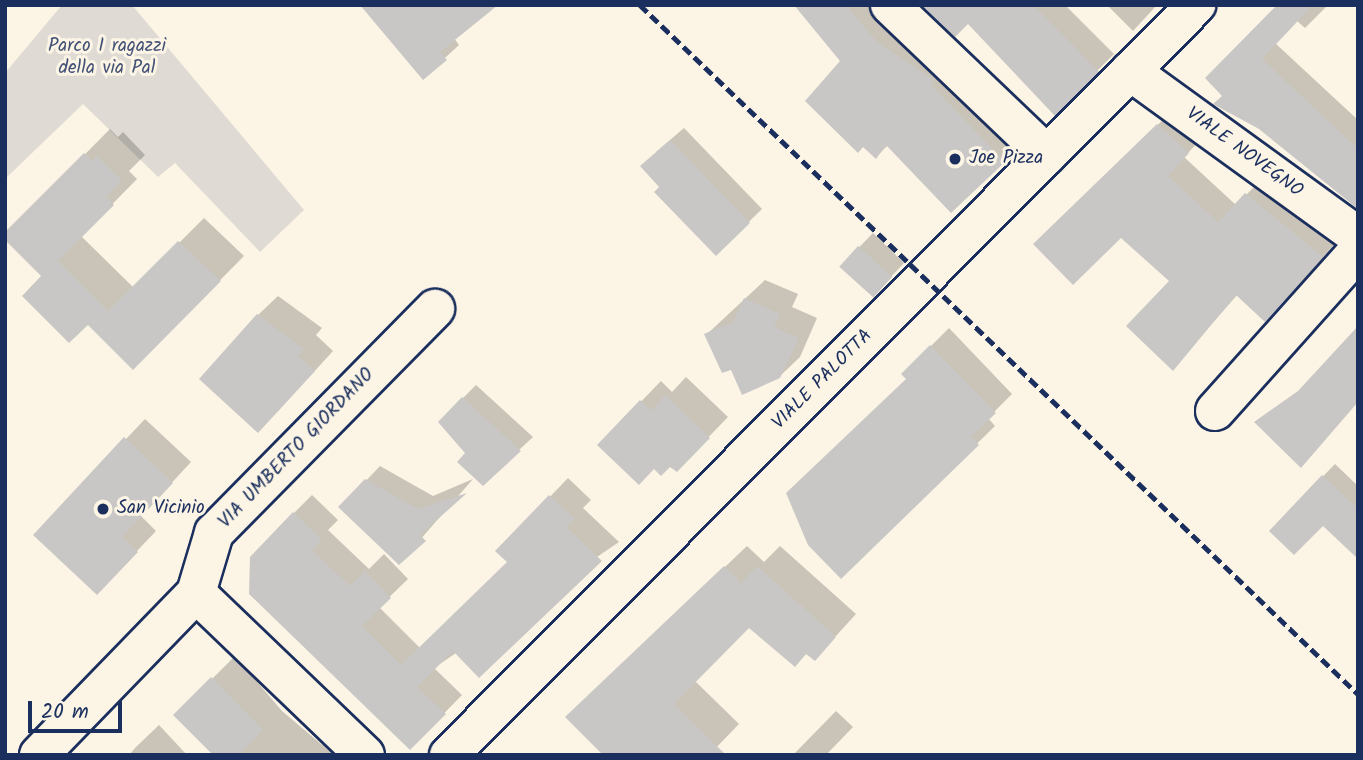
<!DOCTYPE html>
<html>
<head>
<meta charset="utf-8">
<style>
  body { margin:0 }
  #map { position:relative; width:1363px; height:760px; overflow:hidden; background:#fcf5e5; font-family:Kalam,sans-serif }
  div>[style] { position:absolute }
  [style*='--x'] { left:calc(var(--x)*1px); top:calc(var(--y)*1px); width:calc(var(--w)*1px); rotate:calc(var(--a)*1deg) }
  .green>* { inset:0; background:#dfdbd4 }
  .shadow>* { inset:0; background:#0003 }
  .building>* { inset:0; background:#c8c7c6; transform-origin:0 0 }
  .roads { filter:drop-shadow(2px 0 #1b2f5e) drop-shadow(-2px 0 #1b2f5e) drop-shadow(0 2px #1b2f5e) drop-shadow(0 -2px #1b2f5e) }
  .minor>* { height:38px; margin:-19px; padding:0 19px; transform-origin:19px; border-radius:19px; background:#fcf5e5 }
  .rail>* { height:5px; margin-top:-2.5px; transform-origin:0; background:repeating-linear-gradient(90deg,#1b2f5e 0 10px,transparent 0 15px) }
  .dots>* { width:19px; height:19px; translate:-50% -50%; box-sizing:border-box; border:4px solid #fcf5e5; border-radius:50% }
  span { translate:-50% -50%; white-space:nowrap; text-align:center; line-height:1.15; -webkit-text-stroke:6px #fcf5e5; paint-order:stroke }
  .park-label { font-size:19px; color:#425176 }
  .street-label { font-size:19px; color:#1b2f5e }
  .poi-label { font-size:19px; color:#1b2f5e }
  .left { translate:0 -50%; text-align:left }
  .frame { position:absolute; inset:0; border:7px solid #1b2f5e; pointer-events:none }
  .scale { position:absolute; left:28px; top:701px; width:94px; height:32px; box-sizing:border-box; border:4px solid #1b2f5e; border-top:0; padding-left:9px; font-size:21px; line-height:24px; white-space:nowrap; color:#1b2f5e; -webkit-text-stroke:5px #fcf5e5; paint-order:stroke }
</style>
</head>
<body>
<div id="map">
  <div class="green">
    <div style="clip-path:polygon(62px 5px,132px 5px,304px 210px,260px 252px,175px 163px,158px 177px,83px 104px,5px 179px,5px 73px)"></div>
  </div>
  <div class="shadow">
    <div style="clip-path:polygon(365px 5px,454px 38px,459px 45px,423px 78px)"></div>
    <div style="clip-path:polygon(796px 5px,878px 5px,1022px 143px,1004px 161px,888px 145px,876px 157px,842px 61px)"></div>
    <div style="clip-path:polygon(933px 5px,1065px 5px,1114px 54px,1055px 113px,968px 22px)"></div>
    <div style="clip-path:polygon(1107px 5px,1157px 5px,1133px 31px)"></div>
    <div style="clip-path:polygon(1279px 5px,1328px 5px,1305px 28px,1297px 21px,1275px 43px,1358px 120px,1358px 206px,1224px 95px)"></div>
    <div style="clip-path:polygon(1175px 108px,1205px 135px,1184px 157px,1236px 205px,1264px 177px,1339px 239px,1285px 300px,1238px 294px,1173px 368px,1171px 281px,1121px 236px,1036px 244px)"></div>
    <div style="clip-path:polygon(684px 128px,762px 209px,716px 254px,662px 187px,656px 152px)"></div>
    <div style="clip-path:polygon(110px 129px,118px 137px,123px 132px,145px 155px,129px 171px,137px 179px,81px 236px,134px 288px,204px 218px,244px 256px,133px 368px,5px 235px)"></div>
    <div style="clip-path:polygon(873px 233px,904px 263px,886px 282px,841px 266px)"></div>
    <div style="clip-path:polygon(765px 280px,798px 294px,792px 307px,817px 318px,800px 357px,779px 377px,732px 367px,706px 335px)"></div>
    <div style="clip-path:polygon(278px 296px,322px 328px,316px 335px,333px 351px,278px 411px,258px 315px)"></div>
    <div style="clip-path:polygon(949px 328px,1012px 394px,988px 418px,995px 426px,841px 577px,908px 379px,903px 374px)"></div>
    <div style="clip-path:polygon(686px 377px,728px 417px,696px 450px,654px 467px,599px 445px,661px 381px,672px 392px)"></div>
    <div style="clip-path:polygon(476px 385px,533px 437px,519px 450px,467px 454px,463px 398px)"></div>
    <div style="clip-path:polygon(145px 419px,191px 462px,141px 516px,156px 531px,116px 573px,35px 535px)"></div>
    <div style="clip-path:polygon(1335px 464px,1358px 486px,1358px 557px,1323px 524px,1271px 530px)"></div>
    <div style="clip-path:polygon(380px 466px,433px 496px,473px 479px,412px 549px,341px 507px)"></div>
    <div style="clip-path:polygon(568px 478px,591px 500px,583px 508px,619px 542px,434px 668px,462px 695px,410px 748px,251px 594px,294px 513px,312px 495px,338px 520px,328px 530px,369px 569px,384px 554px,408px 579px,379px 607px,420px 648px,509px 562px,498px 551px)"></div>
    <div style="clip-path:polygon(747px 546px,764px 562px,780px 546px,856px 614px,815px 659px,807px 653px,795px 665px,749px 626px,695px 681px,739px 724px,709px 755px,590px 695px)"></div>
    <div style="clip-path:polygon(235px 656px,282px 711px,334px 755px,216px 755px,176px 715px)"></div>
    <div style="clip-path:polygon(836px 711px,853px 727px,826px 755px,793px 755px)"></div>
    <div style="clip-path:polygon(159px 725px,187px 755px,129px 755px,136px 747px)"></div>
  </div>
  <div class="building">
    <div style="clip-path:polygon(360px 5px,498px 5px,440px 52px,447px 60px,423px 80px)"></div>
    <div style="clip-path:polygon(794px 5px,846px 5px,877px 42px,934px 80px,931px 85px,1005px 162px,951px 213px,886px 145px,876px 159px,863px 147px,858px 153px,805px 101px,840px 61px)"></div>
    <div style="clip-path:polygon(922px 5px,1033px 5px,1099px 72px,1055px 116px,968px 24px,955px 37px)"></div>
    <div style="clip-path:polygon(1277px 5px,1313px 5px,1262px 59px,1358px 149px,1358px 209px,1259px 129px,1213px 104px,1222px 96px,1205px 78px)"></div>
    <div style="clip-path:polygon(1157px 124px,1189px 153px,1168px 176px,1218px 222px,1245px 193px,1323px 257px,1265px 322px,1236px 295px,1173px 371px,1126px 326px,1169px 281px,1121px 238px,1073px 285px,1033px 244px)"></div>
    <div style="clip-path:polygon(670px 140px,750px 223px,716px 256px,654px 192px,659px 187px,640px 166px)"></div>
    <div style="clip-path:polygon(84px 153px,92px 161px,97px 156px,122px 181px,106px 197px,114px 205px,58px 261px,108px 311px,178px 241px,221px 281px,133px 370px,88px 325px,69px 343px,22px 296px,41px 276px,5px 240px,5px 232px)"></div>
    <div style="left:858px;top:246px;width:46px;height:28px;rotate:42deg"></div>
    <div style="clip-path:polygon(744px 298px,780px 314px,774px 327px,799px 338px,780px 378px,742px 395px,731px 370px,722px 373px,704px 334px,733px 322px)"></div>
    <div style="clip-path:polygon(257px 314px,304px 349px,298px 356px,315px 371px,258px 433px,199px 379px)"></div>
    <div style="clip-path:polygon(1358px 326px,1358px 402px,1301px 468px,1254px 422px,1298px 391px)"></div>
    <div style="clip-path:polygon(930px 345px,996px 413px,971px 437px,979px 445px,841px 579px,808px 545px,786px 493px,906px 379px,901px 374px)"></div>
    <div style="clip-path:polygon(665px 395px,710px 438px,677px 472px,670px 467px,661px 476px,654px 469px,639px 485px,597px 445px,640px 400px,651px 411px)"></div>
    <div style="clip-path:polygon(462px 397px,521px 451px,483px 486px,457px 462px,465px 453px,438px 422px)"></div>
    <div style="clip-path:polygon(124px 437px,173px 483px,122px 537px,138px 552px,97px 595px,33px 535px)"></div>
    <div style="clip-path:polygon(1322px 475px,1358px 509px,1358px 559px,1323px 526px,1294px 555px,1269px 531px)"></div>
    <div style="clip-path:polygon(365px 479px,418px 509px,467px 493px,420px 535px,426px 541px,399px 565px,338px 507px)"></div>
    <div style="clip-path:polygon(549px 495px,575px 519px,566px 527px,602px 561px,479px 678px,453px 651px,417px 687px,446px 714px,410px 750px,249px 594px,250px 557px,293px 512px,322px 540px,312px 550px,350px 586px,365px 571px,391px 598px,362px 626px,401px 665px,507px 562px,495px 551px)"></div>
    <div style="clip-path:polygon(724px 566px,741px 583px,757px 566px,836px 637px,815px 661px,806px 654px,795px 667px,749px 628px,674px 704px,726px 755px,603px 755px,565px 717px)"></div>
    <div style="clip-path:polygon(211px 677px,263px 730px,238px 755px,213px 755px,173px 715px)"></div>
  </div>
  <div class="roads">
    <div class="minor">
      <div style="--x:890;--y:5;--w:217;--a:43.7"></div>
      <div style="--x:1130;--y:71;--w:281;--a:35.9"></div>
      <div style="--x:1215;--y:411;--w:215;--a:-48.2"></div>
      <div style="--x:196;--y:593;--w:234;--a:43.8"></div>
      <div style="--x:39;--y:755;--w:226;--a:-45.9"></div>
      <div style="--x:196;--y:593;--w:63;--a:-73.3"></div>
      <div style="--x:214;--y:533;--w:315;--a:-45.4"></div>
      <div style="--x:449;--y:755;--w:1059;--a:-45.11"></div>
    </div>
  </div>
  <div class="rail">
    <div style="--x:640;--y:5;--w:995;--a:43.82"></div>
  </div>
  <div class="dots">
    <div style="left:955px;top:159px;background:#1b2f5e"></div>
    <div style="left:103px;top:509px;background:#1b2f5e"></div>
  </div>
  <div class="park-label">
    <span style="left:107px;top:58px">Parco I ragazzi<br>della via Pal</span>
  </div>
  <div class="street-label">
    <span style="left:1244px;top:153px;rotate:36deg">VIALE NOVEGNO</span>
    <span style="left:823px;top:380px;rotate:-45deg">VIALE PALOTTA</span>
    <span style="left:297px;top:449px;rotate:-46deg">VIA UMBERTO GIORDANO</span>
  </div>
  <div class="poi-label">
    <span class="left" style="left:969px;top:159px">Joe Pizza</span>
    <span class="left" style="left:117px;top:509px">San Vicinio</span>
  </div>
  <div class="frame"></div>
  <div class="scale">20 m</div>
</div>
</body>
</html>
